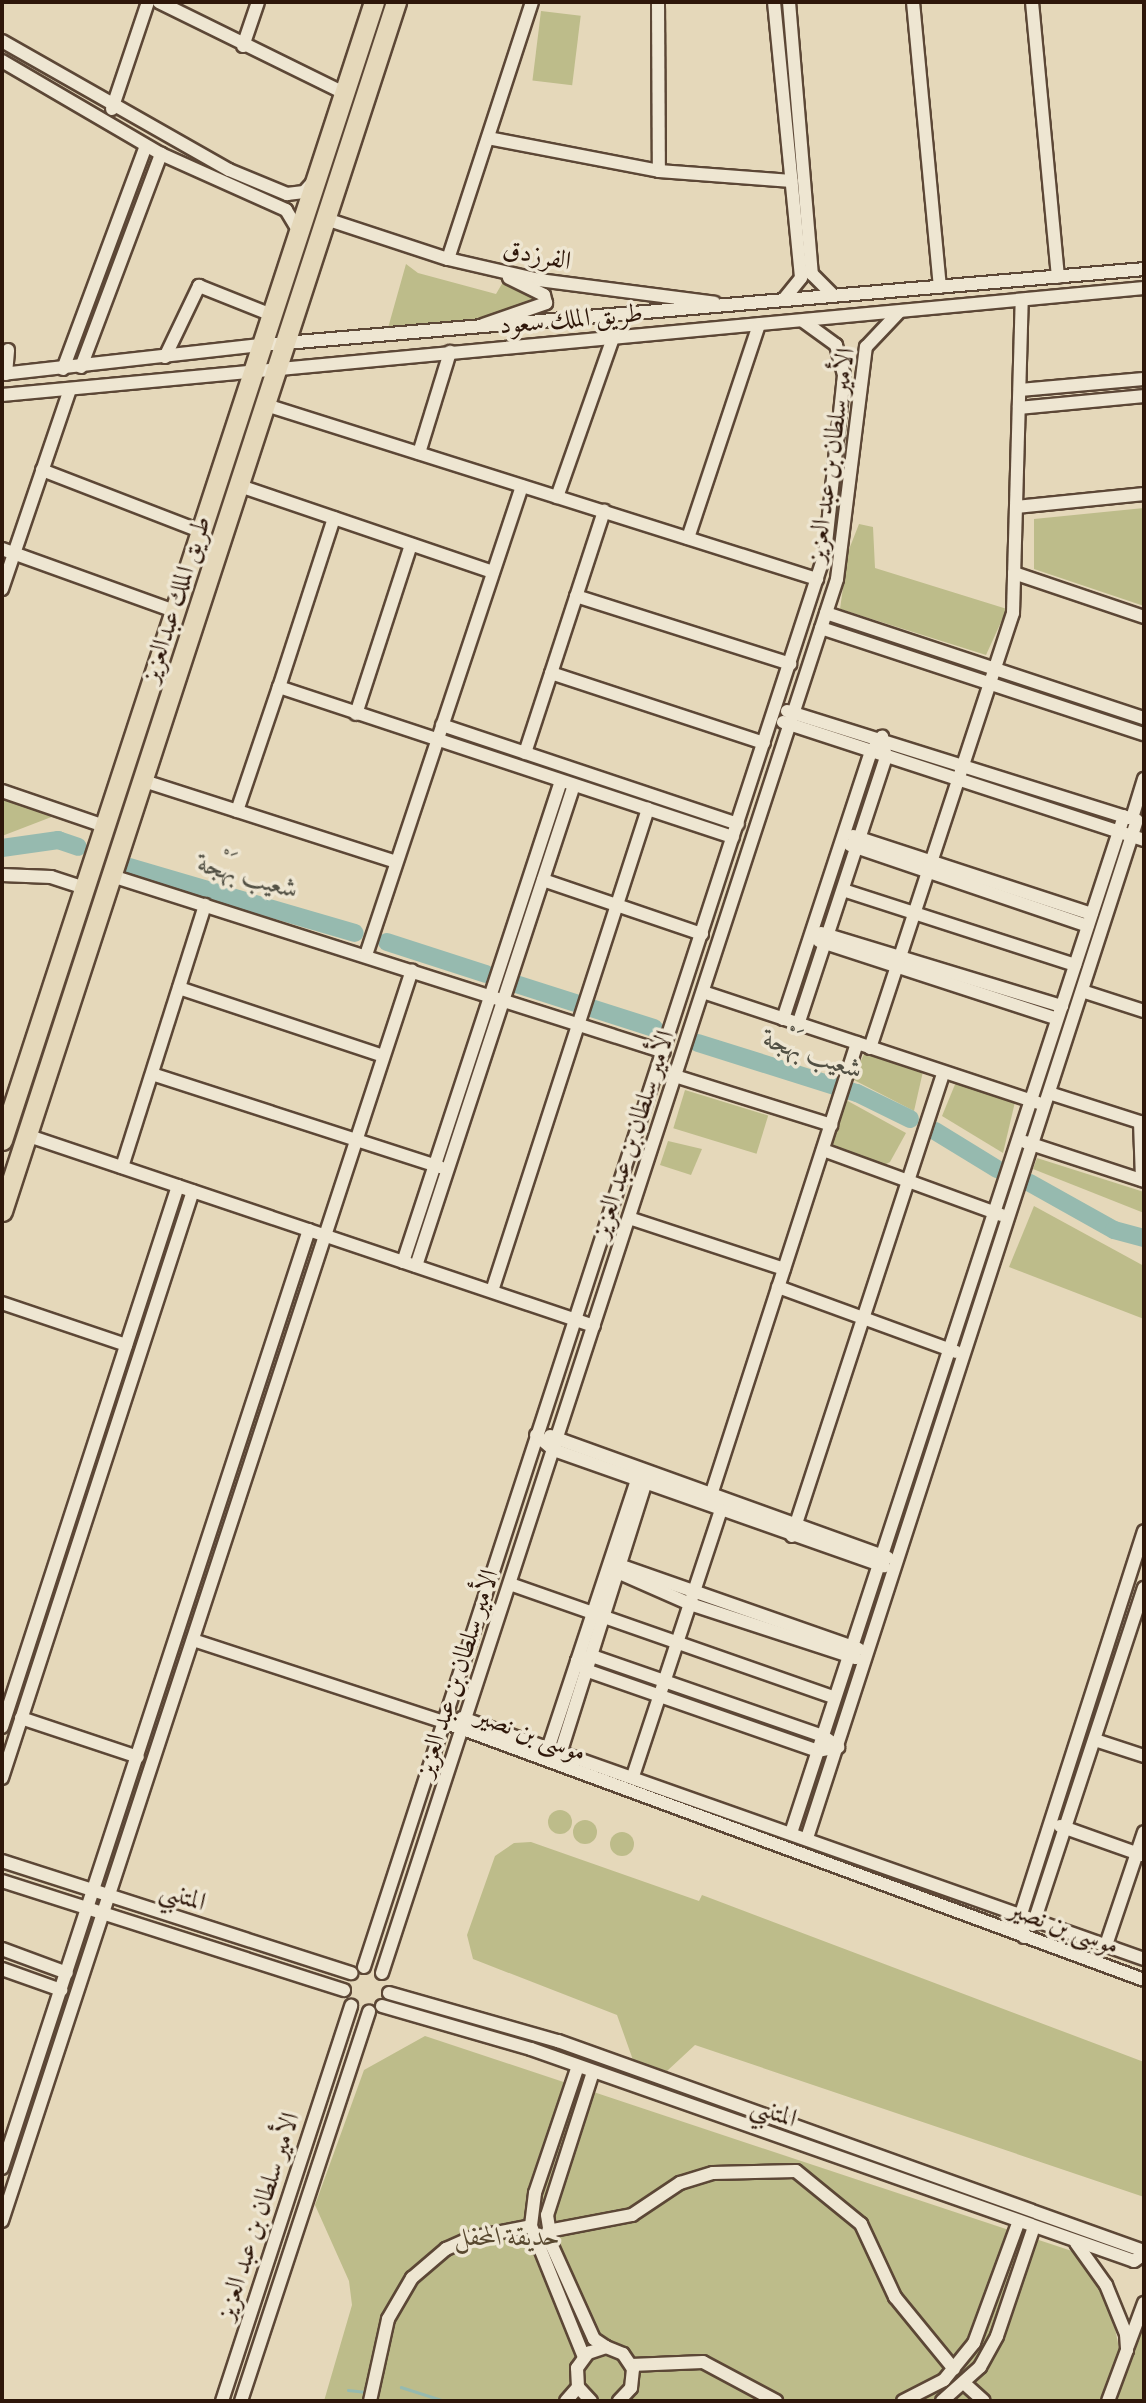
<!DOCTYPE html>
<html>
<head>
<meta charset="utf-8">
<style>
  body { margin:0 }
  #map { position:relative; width:1146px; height:2403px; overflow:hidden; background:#e5d8ba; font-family:"EB Garamond",Amiri,serif }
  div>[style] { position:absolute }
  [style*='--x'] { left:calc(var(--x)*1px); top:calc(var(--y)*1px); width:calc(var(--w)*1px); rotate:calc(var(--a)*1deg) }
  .green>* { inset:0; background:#bdbc8a; transform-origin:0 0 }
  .round { border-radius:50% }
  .stream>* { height:2.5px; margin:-1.25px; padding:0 1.25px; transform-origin:1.25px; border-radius:1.25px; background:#96baaf }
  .river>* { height:18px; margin:-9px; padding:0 9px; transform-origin:9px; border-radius:9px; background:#96baaf }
  .roads { filter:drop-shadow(2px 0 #5c4736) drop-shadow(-2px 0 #5c4736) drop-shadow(0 2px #5c4736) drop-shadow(0 -2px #5c4736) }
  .minor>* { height:12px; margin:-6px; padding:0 6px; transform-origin:6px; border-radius:6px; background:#eee6d2 }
  .highway>* { height:19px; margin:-9.5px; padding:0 9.5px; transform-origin:9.5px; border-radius:9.5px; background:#e5d8ba }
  span { translate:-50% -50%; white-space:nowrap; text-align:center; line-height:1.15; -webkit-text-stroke:7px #eee6d2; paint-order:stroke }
  .street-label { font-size:26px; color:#2e170a }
  .park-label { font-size:26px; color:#594930; font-style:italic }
  .water-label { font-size:28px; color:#525044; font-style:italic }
  .frame { position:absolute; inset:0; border:4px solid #2e170a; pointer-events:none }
</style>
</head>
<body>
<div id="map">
  <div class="green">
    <div style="left:541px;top:11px;width:40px;height:70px;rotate:7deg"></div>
    <div style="clip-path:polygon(406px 264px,418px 273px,496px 294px,503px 282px,534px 292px,538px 302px,494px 317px,388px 328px)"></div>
    <div style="clip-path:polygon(1144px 508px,1144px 606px,1034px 569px,1034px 519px)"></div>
    <div style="clip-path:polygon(859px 524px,873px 527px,875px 568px,1007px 609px,986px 655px,840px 609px,848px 552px)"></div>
    <div style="clip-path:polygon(2px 797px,54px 816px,2px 836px)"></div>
    <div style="clip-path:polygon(866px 1050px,924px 1067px,914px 1111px,852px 1079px)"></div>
    <div style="clip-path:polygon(956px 1082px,1015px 1102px,1003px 1153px,942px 1116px)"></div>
    <div style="left:685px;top:1090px;width:87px;height:40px;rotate:17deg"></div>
    <div style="clip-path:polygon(846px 1100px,906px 1133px,890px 1162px,882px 1166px,829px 1145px)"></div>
    <div style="clip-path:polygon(668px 1141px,702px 1149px,691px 1175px,660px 1165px)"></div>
    <div style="clip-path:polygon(1037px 1158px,1144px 1192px,1144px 1213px,1033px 1169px)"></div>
    <div style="clip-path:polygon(1034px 1206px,1144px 1266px,1144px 1319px,1009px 1267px)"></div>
    <div class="round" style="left:548px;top:1810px;width:24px;height:24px"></div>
    <div class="round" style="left:573px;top:1820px;width:24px;height:24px"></div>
    <div class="round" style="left:610px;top:1832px;width:24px;height:24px"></div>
    <div style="clip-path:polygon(531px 1842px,699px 1901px,702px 1895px,1144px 2062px,1144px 2197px,695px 2045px,667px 2071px,633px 2060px,617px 2015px,473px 1959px,467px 1935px,495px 1856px,514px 1843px)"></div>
    <div style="clip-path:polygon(425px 2036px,1075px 2252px,1108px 2294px,1120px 2353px,1103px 2401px,324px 2401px,352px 2305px,349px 2281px,315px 2205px,364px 2070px)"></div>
    <div style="clip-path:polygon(1144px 2321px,1144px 2401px,1115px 2401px)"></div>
  </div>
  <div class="stream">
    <div style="--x:401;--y:2387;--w:46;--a:17.7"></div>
    <div style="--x:348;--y:2390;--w:18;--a:6"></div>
  </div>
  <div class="river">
    <div style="--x:2;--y:848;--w:57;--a:-8.1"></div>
    <div style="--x:58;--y:840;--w:21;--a:19"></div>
    <div style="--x:129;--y:867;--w:235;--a:16.3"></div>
    <div style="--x:387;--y:942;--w:104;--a:17.9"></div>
    <div style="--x:516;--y:984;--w:145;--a:17.7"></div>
    <div style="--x:698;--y:1043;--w:167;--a:17.5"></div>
    <div style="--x:857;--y:1093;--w:59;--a:26.1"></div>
    <div style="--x:935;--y:1131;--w:73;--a:31.5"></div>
    <div style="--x:1030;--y:1183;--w:96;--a:29.2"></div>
    <div style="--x:1114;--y:1230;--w:31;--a:15"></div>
  </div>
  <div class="roads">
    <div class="minor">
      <div style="--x:159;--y:2;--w:206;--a:26.2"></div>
      <div style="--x:658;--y:2;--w:169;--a:89.7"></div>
      <div style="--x:774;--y:2;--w:277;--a:84.4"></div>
      <div style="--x:801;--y:278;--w:28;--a:129"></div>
      <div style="--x:789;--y:2;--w:273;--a:85.2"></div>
      <div style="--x:812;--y:274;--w:31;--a:45"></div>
      <div style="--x:913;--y:2;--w:286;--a:84.6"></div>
      <div style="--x:1032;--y:2;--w:276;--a:84.6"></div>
      <div style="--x:2;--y:41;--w:261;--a:29.6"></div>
      <div style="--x:229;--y:170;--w:63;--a:22.5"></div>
      <div style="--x:287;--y:194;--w:17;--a:-7"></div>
      <div style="--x:304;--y:192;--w:13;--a:-48"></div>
      <div style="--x:243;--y:46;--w:46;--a:-71.2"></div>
      <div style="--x:2;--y:61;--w:184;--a:30.3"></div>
      <div style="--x:161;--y:154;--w:137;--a:24.1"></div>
      <div style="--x:286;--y:210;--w:23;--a:59"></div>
      <div style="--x:112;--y:109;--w:113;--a:-71.4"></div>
      <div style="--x:488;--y:138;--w:174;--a:10.9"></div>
      <div style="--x:659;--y:171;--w:133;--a:4.3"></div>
      <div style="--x:326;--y:219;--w:128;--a:18.2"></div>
      <div style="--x:448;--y:259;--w:93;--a:13"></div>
      <div style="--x:539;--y:280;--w:177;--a:7.4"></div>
      <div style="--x:448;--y:259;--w:270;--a:-71.9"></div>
      <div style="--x:483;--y:325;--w:67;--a:-19.2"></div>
      <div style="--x:546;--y:303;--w:8;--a:-104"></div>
      <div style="--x:544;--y:295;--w:39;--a:-154"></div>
      <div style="--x:165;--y:357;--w:79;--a:-64.4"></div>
      <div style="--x:199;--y:286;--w:79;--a:21.7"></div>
      <div style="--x:81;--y:367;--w:228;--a:-69.4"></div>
      <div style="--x:63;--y:369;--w:238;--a:-69.6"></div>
      <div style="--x:2;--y:374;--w:262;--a:-6.4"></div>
      <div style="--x:262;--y:345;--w:885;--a:-4.92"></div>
      <div style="--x:6;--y:374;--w:24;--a:-85"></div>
      <div style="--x:1020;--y:390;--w:124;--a:-5.1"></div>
      <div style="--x:2;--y:395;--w:1147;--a:-5.35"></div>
      <div style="--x:266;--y:405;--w:578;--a:17.53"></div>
      <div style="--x:1019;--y:408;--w:126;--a:-5.5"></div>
      <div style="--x:419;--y:453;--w:106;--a:-72.9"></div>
      <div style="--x:42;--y:470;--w:173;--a:21.1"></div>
      <div style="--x:240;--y:486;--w:267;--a:18.8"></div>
      <div style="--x:557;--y:497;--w:169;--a:-70.6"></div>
      <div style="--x:1016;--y:507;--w:129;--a:-5.8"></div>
      <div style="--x:334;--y:518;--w:178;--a:108"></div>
      <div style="--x:279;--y:687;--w:478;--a:18.3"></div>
      <div style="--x:688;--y:538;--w:225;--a:-71.6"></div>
      <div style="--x:2;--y:549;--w:186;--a:19.8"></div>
      <div style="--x:1014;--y:573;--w:137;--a:18.7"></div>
      <div style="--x:2;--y:589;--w:211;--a:-71.2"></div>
      <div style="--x:576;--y:596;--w:225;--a:17.6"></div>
      <div style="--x:826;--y:613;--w:335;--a:18.3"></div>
      <div style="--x:821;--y:628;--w:340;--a:18.2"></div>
      <div style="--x:551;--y:673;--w:224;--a:18.2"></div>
      <div style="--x:787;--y:711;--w:358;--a:17.4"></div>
      <div style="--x:356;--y:714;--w:178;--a:-72"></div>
      <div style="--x:783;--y:722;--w:380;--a:18.1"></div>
      <div style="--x:442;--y:725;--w:312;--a:18.5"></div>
      <div style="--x:525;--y:753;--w:255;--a:-71.9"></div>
      <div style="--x:144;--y:781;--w:265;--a:17.8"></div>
      <div style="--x:2;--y:791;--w:108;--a:18.9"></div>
      <div style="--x:237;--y:811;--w:131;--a:-71.3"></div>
      <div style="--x:1132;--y:818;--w:41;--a:-72.9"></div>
      <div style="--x:853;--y:836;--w:251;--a:18.1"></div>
      <div style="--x:850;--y:845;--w:251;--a:18.8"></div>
      <div style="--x:2;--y:875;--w:49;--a:2.3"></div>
      <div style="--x:51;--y:877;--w:33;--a:18"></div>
      <div style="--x:112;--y:876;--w:579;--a:17.68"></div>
      <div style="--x:543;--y:880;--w:168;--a:18.8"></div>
      <div style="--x:843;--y:890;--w:244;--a:17.9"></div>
      <div style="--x:821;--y:933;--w:252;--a:16.9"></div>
      <div style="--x:819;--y:941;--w:250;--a:18.1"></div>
      <div style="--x:366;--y:955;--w:494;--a:-71.6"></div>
      <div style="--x:179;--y:988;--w:215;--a:18.4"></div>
      <div style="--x:1082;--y:991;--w:65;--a:17.9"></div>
      <div style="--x:703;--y:992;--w:353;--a:18.3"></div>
      <div style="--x:783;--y:1019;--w:281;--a:-71.8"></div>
      <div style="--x:871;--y:752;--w:19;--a:-54"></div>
      <div style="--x:882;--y:737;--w:20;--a:79"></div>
      <div style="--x:886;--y:757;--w:281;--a:108.2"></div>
      <div style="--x:870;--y:1048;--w:458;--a:-71.8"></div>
      <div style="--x:1013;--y:613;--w:313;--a:-88.4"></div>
      <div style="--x:152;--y:1074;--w:303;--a:17.9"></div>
      <div style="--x:675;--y:1076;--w:164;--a:17.4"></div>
      <div style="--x:1049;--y:1093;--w:96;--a:17.7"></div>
      <div style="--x:1140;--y:1122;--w:58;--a:88"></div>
      <div style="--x:26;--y:1135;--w:599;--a:18.59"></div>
      <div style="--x:1025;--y:1142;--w:125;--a:18.1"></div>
      <div style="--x:823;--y:1150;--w:190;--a:20"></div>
      <div style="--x:122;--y:1167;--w:275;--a:-72.4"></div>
      <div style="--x:629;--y:1218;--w:163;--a:18.2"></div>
      <div style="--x:403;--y:1262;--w:506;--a:-71.82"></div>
      <div style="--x:416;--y:1266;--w:506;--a:-71.82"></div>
      <div style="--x:778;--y:1287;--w:190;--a:20"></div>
      <div style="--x:492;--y:1291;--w:507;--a:-72.07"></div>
      <div style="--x:2;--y:1303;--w:131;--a:18.7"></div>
      <div style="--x:536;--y:1435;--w:23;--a:40"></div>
      <div style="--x:554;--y:1450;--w:350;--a:19.4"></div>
      <div style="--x:550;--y:1436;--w:359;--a:19.8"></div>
      <div style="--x:712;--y:1492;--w:472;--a:-72.1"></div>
      <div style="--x:792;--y:1536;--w:488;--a:-71.9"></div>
      <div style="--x:616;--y:1564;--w:257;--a:19.3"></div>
      <div style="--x:615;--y:1571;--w:82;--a:23.7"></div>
      <div style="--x:690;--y:1604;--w:174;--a:18.1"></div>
      <div style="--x:510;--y:1584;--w:344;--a:19.3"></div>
      <div style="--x:193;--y:1640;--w:264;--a:18.1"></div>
      <div style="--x:444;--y:1722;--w:746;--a:20.23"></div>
      <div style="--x:592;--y:1656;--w:244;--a:19.1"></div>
      <div style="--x:823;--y:1736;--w:19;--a:36"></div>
      <div style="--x:838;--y:1747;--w:20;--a:169"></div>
      <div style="--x:818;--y:1751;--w:244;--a:-160.8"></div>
      <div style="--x:588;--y:1671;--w:15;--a:-138"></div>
      <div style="--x:577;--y:1661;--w:16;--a:-18"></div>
      <div style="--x:21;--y:1718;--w:123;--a:18.4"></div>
      <div style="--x:462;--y:1718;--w:723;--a:19.46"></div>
      <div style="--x:2;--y:1727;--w:569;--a:-71.98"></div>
      <div style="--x:1095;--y:1740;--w:52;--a:18.1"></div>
      <div style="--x:549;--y:1746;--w:287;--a:-71.7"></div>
      <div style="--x:561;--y:1751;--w:285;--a:-72.5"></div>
      <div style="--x:633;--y:1776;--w:280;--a:-71.7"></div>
      <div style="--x:2;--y:1778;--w:617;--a:-71.98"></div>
      <div style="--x:1060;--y:1826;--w:87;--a:19.5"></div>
      <div style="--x:791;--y:1833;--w:1070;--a:-71.87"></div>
      <div style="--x:807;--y:1838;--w:1070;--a:-72.04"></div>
      <div style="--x:2;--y:1861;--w:367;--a:17.8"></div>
      <div style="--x:2;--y:1881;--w:359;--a:17.7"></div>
      <div style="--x:1033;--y:1925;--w:355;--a:-71.8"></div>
      <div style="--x:1024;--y:1937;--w:23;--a:-97"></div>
      <div style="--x:1021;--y:1914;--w:402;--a:-72.2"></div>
      <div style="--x:1106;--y:1945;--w:119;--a:-71.4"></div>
      <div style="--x:2;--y:1949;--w:69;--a:20.3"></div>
      <div style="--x:364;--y:1967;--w:1487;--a:-71.94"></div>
      <div style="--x:825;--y:553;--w:179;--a:-83.9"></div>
      <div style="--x:844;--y:375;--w:31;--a:-105"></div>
      <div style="--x:836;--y:345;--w:41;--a:-144"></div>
      <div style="--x:2;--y:1969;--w:63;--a:19.6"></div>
      <div style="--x:382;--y:1973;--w:1466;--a:-71.92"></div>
      <div style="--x:837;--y:579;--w:234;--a:-82.9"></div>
      <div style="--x:866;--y:347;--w:48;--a:-46.7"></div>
      <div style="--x:389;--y:1993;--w:176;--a:15.9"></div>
      <div style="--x:558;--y:2041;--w:622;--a:19.72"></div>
      <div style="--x:382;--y:2006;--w:155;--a:16.1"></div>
      <div style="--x:531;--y:2049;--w:639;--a:19.37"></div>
      <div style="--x:1134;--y:2261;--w:12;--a:-35"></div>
      <div style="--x:578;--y:2066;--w:134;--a:108.7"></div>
      <div style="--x:535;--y:2193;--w:33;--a:97"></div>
      <div style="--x:531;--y:2226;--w:141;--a:68"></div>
      <div style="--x:593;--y:2072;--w:150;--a:107.8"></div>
      <div style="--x:547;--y:2215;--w:31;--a:81"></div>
      <div style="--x:552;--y:2246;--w:102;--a:65.7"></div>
      <div style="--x:594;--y:2339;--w:14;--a:34"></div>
      <div style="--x:2;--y:2168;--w:987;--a:-71.88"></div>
      <div style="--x:2;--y:2221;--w:1316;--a:-71.85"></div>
      <div style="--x:548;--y:2231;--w:86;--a:-10.8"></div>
      <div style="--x:632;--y:2215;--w:58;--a:-33.7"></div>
      <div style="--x:680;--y:2183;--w:34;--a:-17"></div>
      <div style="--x:713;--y:2173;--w:83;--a:-1.4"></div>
      <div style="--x:796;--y:2171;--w:84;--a:39.2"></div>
      <div style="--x:861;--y:2224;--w:81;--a:65"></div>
      <div style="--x:895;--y:2297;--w:93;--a:50.7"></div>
      <div style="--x:1076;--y:2243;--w:52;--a:54.5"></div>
      <div style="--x:1106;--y:2285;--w:53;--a:67.8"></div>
      <div style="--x:1126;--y:2334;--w:16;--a:86"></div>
      <div style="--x:1127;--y:2350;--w:54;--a:110.4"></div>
      <div style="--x:1128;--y:2346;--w:46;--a:-69.6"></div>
      <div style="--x:631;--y:2365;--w:72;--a:-2.4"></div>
      <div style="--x:703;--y:2362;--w:83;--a:28.1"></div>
      <div style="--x:965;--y:2384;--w:25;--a:42"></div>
      <div style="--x:222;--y:2401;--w:416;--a:-71.9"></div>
      <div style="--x:241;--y:2401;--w:410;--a:-71.8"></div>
      <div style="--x:370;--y:2401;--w:84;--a:-77.6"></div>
      <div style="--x:388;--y:2319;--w:48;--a:-59.7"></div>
      <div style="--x:412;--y:2278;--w:45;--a:-40.5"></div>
      <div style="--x:446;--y:2249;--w:27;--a:-24"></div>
      <div style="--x:471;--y:2238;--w:61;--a:-11.3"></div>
      <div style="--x:566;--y:2401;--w:18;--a:-49"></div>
      <div style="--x:591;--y:2401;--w:19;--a:-133"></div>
      <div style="--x:578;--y:2387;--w:19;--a:-93"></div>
      <div style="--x:577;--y:2368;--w:19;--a:-54"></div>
      <div style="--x:588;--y:2353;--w:19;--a:-18"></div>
      <div style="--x:606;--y:2347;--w:18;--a:22"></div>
      <div style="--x:623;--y:2354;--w:18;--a:56"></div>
      <div style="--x:633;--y:2369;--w:19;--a:96"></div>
      <div style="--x:631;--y:2388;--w:18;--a:133"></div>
      <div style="--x:903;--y:2401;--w:46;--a:-27.1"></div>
      <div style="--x:944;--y:2380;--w:48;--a:-51"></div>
      <div style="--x:974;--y:2343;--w:130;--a:-69.8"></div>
      <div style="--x:942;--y:2401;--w:51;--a:-41.8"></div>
      <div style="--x:980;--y:2367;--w:35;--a:-61"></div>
      <div style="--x:997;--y:2336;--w:115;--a:-71.3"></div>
    </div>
    <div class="highway">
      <div style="--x:2;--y:1140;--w:1197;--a:-71.9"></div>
      <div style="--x:2;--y:1211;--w:1272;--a:-71.95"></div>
    </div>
  </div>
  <div class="street-label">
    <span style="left:537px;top:255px;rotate:11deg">الفرزدق</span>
    <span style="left:571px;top:319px;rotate:-5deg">طريق الملك سعود</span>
    <span style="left:831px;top:455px;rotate:-82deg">الأمير سلطان بن عبد العزيز</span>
    <span style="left:176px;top:599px;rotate:-72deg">طريق الملك عبدالعزيز</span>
    <span style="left:633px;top:1134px;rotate:-72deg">الأمير سلطان بن عبد العزيز</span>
    <span style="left:457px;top:1673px;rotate:-72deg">الأمير سلطان بن عبد العزيز</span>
    <span style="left:531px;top:1734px;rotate:20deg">موسى بن نصير</span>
    <span style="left:183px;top:1896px;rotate:18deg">المتنبي</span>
    <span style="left:1064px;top:1927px;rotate:20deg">موسى بن نصير</span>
    <span style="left:774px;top:2112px;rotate:19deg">المتنبي</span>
    <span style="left:258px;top:2216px;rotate:-72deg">الأمير سلطان بن عبد العزيز</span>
  </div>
  <div class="park-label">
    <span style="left:507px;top:2237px">حديقة المحفل</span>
  </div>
  <div class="water-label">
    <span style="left:249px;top:875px;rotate:16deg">شعيب بَهْجة</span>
    <span style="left:814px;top:1053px;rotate:19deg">شعيب بَهْجة</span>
  </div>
  <div class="frame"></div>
</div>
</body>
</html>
